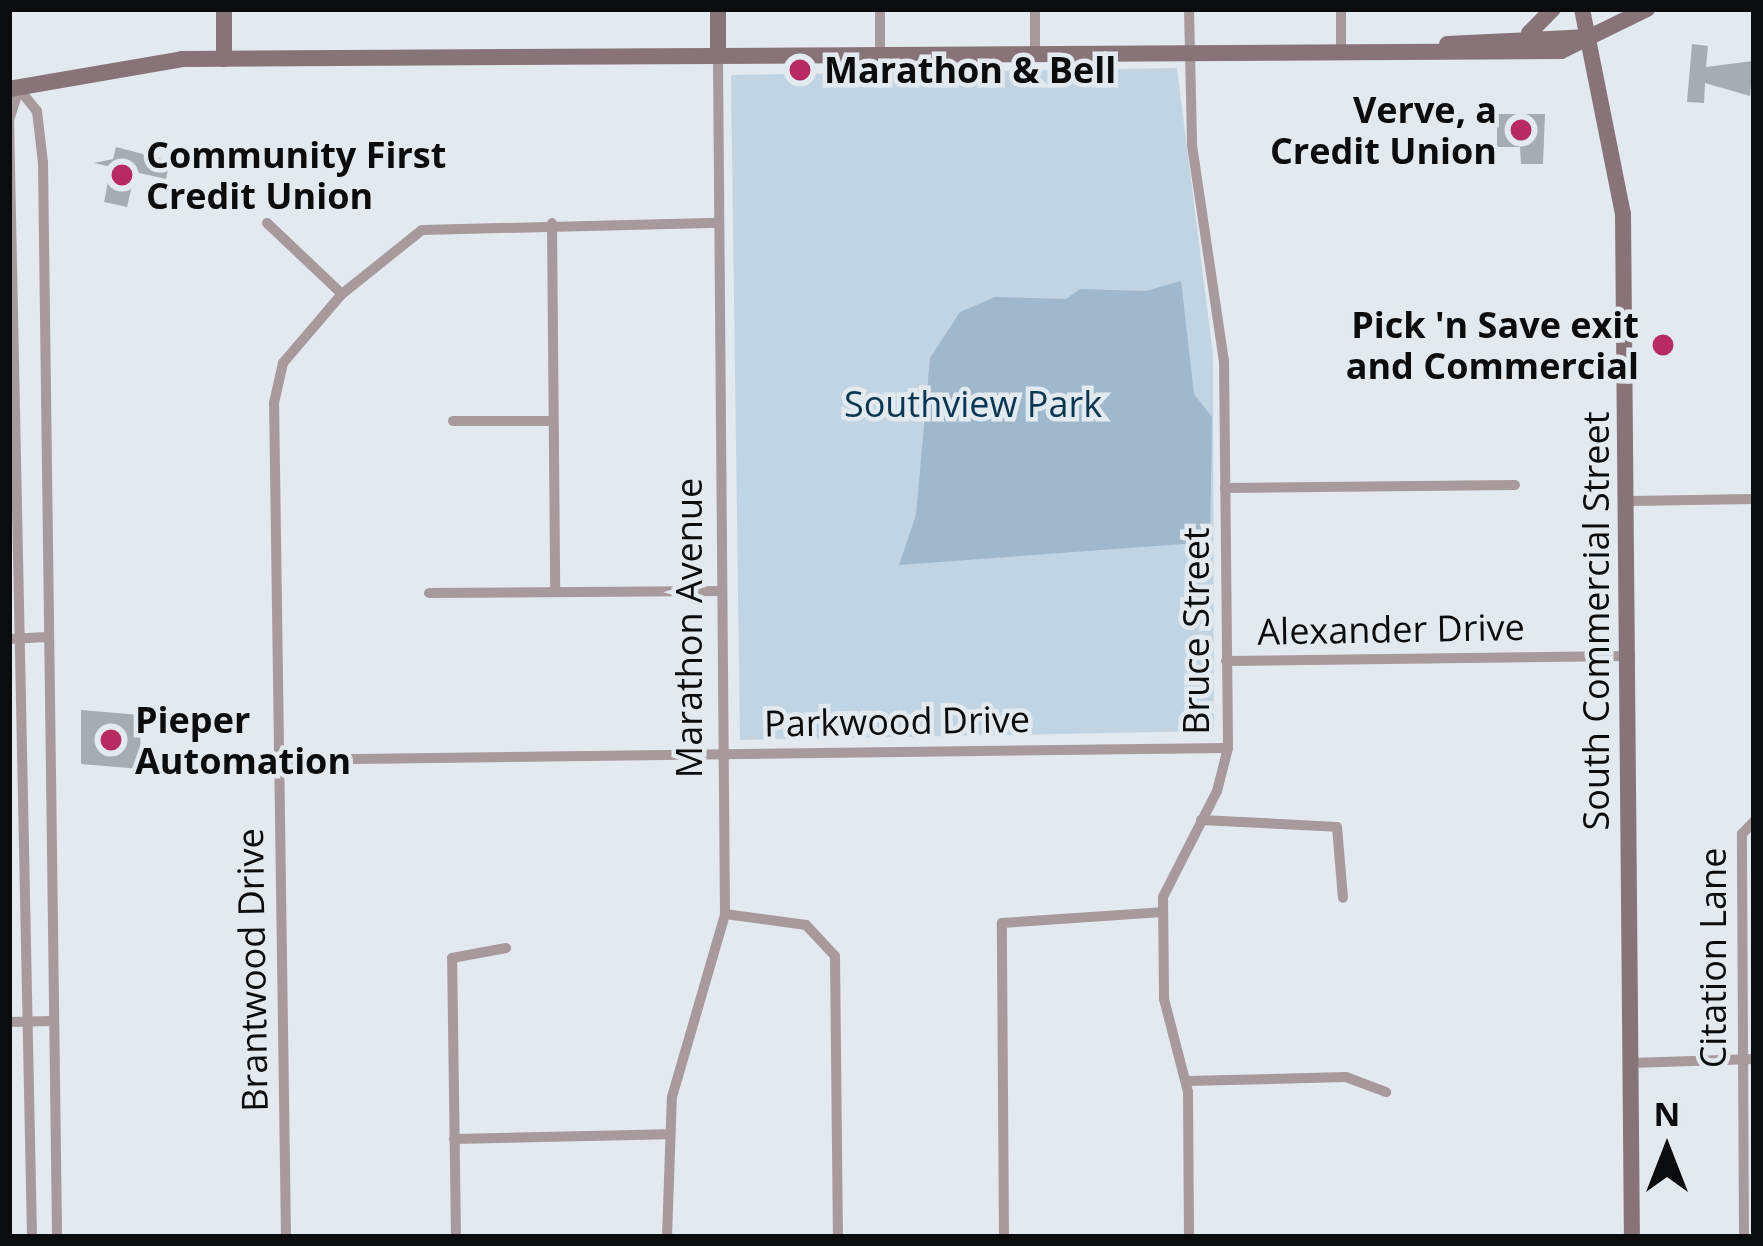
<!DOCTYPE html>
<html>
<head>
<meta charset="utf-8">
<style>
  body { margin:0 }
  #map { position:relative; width:1763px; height:1246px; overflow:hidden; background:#e2e9ef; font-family:"Open Sans",sans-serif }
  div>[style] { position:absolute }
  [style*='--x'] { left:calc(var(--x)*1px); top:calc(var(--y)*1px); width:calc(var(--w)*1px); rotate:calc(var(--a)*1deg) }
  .green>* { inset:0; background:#c1d4e4 }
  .forest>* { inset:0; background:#9fb8cc }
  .building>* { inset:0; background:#a6adb2 }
  .street>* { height:10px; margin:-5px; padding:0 5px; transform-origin:5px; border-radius:5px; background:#a8999c }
  .secondary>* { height:16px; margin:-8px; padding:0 8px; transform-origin:8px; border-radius:8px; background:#887378 }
  .dots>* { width:33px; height:33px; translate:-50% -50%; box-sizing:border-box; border:6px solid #e2e9ef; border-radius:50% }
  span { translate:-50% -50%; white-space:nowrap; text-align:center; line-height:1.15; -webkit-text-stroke:9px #e2e9ef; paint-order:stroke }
  .poi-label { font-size:36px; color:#0a0c0d; font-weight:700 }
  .left { translate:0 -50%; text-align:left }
  .right { translate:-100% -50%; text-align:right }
  .park-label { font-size:36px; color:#083653 }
  .street-label { font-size:36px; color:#0a0c0d }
  .frame { position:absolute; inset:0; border:12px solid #0a0c0d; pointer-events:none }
  .north { position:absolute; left:1607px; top:1090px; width:120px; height:120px; -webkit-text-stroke:9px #e2e9ef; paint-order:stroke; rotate:0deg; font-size:33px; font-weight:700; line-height:48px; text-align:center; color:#0a0c0d }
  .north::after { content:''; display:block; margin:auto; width:42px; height:54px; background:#0a0c0d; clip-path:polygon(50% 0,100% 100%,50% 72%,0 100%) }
</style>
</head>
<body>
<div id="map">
  <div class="green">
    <div style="clip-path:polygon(1177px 68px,1213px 355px,1214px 731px,740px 740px,731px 75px)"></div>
  </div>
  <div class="forest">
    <div style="clip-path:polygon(1181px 281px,1194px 394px,1212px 417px,1210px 542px,899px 565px,916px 515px,930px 358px,960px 312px,995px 297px,1066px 299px,1080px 289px,1146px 291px)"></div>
  </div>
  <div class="building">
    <div style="clip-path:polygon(1692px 44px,1708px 46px,1706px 67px,1753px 61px,1750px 96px,1705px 83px,1704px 103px,1687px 102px)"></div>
    <div style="clip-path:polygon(1497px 114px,1545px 114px,1543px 164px,1521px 164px,1520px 147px,1497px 147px)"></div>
    <div style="clip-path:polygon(116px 147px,170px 161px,166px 179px,135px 172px,127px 207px,104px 202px,111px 167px,94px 163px,113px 159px)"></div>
    <div style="clip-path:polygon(81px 710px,140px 715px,141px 769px,81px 764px)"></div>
  </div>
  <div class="street">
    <div style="--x:880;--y:9;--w:43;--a:90"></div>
    <div style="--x:1035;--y:9;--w:41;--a:90"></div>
    <div style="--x:1189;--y:9;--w:136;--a:88.7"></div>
    <div style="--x:1192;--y:145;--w:218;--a:81.6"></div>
    <div style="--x:1224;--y:361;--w:387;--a:89.4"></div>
    <div style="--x:1228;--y:748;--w:44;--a:104.3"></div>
    <div style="--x:1217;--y:791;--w:119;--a:117"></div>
    <div style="--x:1163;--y:897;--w:102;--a:89.4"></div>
    <div style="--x:1164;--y:999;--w:96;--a:75.5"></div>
    <div style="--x:1188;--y:1092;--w:145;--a:89.6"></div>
    <div style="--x:1341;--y:9;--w:39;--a:90"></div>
    <div style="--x:19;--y:89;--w:28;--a:51"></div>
    <div style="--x:37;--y:111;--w:52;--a:83.4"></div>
    <div style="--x:43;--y:163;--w:1074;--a:89.25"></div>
    <div style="--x:19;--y:89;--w:32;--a:108"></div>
    <div style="--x:9;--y:119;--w:1118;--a:88.82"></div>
    <div style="--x:267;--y:223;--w:103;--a:43.4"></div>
    <div style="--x:552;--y:223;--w:369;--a:89.5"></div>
    <div style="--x:453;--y:421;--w:100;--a:0"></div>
    <div style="--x:1225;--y:488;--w:290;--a:-0.6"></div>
    <div style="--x:1630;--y:501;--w:124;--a:-0.9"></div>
    <div style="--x:429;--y:593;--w:292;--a:-0.4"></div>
    <div style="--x:9;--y:639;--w:38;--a:-3"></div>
    <div style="--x:1226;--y:661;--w:404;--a:-0.7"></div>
    <div style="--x:280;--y:760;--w:948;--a:-0.73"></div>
    <div style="--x:1201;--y:820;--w:136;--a:2.9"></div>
    <div style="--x:1337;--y:827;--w:71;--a:85.2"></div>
    <div style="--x:725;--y:914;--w:82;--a:7.7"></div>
    <div style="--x:806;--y:925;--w:42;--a:46.9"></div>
    <div style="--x:835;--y:956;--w:281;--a:89.4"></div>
    <div style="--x:9;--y:1022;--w:44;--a:-1.3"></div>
    <div style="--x:1631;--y:1063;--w:123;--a:-1.9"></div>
    <div style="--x:1187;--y:1081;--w:159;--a:-1.4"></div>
    <div style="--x:1346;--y:1077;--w:43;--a:20.6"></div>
    <div style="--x:454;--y:1139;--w:213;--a:-1.3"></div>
    <div style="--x:286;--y:1237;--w:834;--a:-90.82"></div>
    <div style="--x:274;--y:403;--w:41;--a:-77.3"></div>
    <div style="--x:283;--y:363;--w:91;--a:-49.5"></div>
    <div style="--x:342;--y:294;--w:102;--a:-38.7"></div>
    <div style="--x:422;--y:230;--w:297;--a:-1.4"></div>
    <div style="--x:456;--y:1237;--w:279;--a:-90.8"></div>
    <div style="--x:452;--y:958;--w:55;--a:-10.5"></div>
    <div style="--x:667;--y:1237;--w:140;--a:-88"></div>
    <div style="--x:672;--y:1097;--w:191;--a:-73.8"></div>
    <div style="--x:725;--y:914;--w:859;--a:-90.47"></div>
    <div style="--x:1004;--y:1237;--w:314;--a:-90.4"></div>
    <div style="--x:1002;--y:923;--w:160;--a:-3.9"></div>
    <div style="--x:1744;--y:1237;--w:403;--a:-90.3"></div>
    <div style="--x:1742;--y:834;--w:18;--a:-47"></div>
  </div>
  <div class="secondary">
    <div style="--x:718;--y:9;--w:46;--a:90"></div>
    <div style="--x:1582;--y:9;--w:209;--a:78.7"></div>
    <div style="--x:1623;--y:214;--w:1023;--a:89.5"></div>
    <div style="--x:1529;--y:33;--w:34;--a:-45"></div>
    <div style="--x:1447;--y:44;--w:141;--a:-2.8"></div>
    <div style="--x:224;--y:59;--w:50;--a:-90"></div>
    <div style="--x:9;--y:89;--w:176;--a:-9.8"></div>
    <div style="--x:182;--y:59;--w:1379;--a:-0.33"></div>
    <div style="--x:1561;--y:51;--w:96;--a:-26"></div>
  </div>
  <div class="dots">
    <div style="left:800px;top:70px;background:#b82b61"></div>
    <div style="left:1521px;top:130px;background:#b82b61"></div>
    <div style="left:122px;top:175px;background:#b82b61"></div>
    <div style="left:1663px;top:345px;background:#b82b61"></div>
    <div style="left:111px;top:740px;background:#b82b61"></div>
  </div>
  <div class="poi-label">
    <span class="left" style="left:824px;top:70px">Marathon &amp; Bell</span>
    <span class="right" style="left:1497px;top:130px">Verve, a<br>Credit Union</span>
    <span class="left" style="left:146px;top:175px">Community First<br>Credit Union</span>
    <span class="right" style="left:1639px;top:345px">Pick 'n Save exit<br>and Commercial</span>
    <span class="left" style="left:135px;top:740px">Pieper<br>Automation</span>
  </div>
  <div class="park-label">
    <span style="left:973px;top:404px">Southview Park</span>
  </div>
  <div class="street-label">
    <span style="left:1596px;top:621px;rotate:-90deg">South Commercial Street</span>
    <span style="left:689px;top:628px;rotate:-90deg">Marathon Avenue</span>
    <span style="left:1391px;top:629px;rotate:-1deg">Alexander Drive</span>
    <span style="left:1196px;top:631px;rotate:-90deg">Bruce Street</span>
    <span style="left:897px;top:721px;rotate:-1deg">Parkwood Drive</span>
    <span style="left:1713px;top:958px;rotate:-90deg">Citation Lane</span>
    <span style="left:252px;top:970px;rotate:-91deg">Brantwood Drive</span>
  </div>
  <div class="frame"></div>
  <div class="north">N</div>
</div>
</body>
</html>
